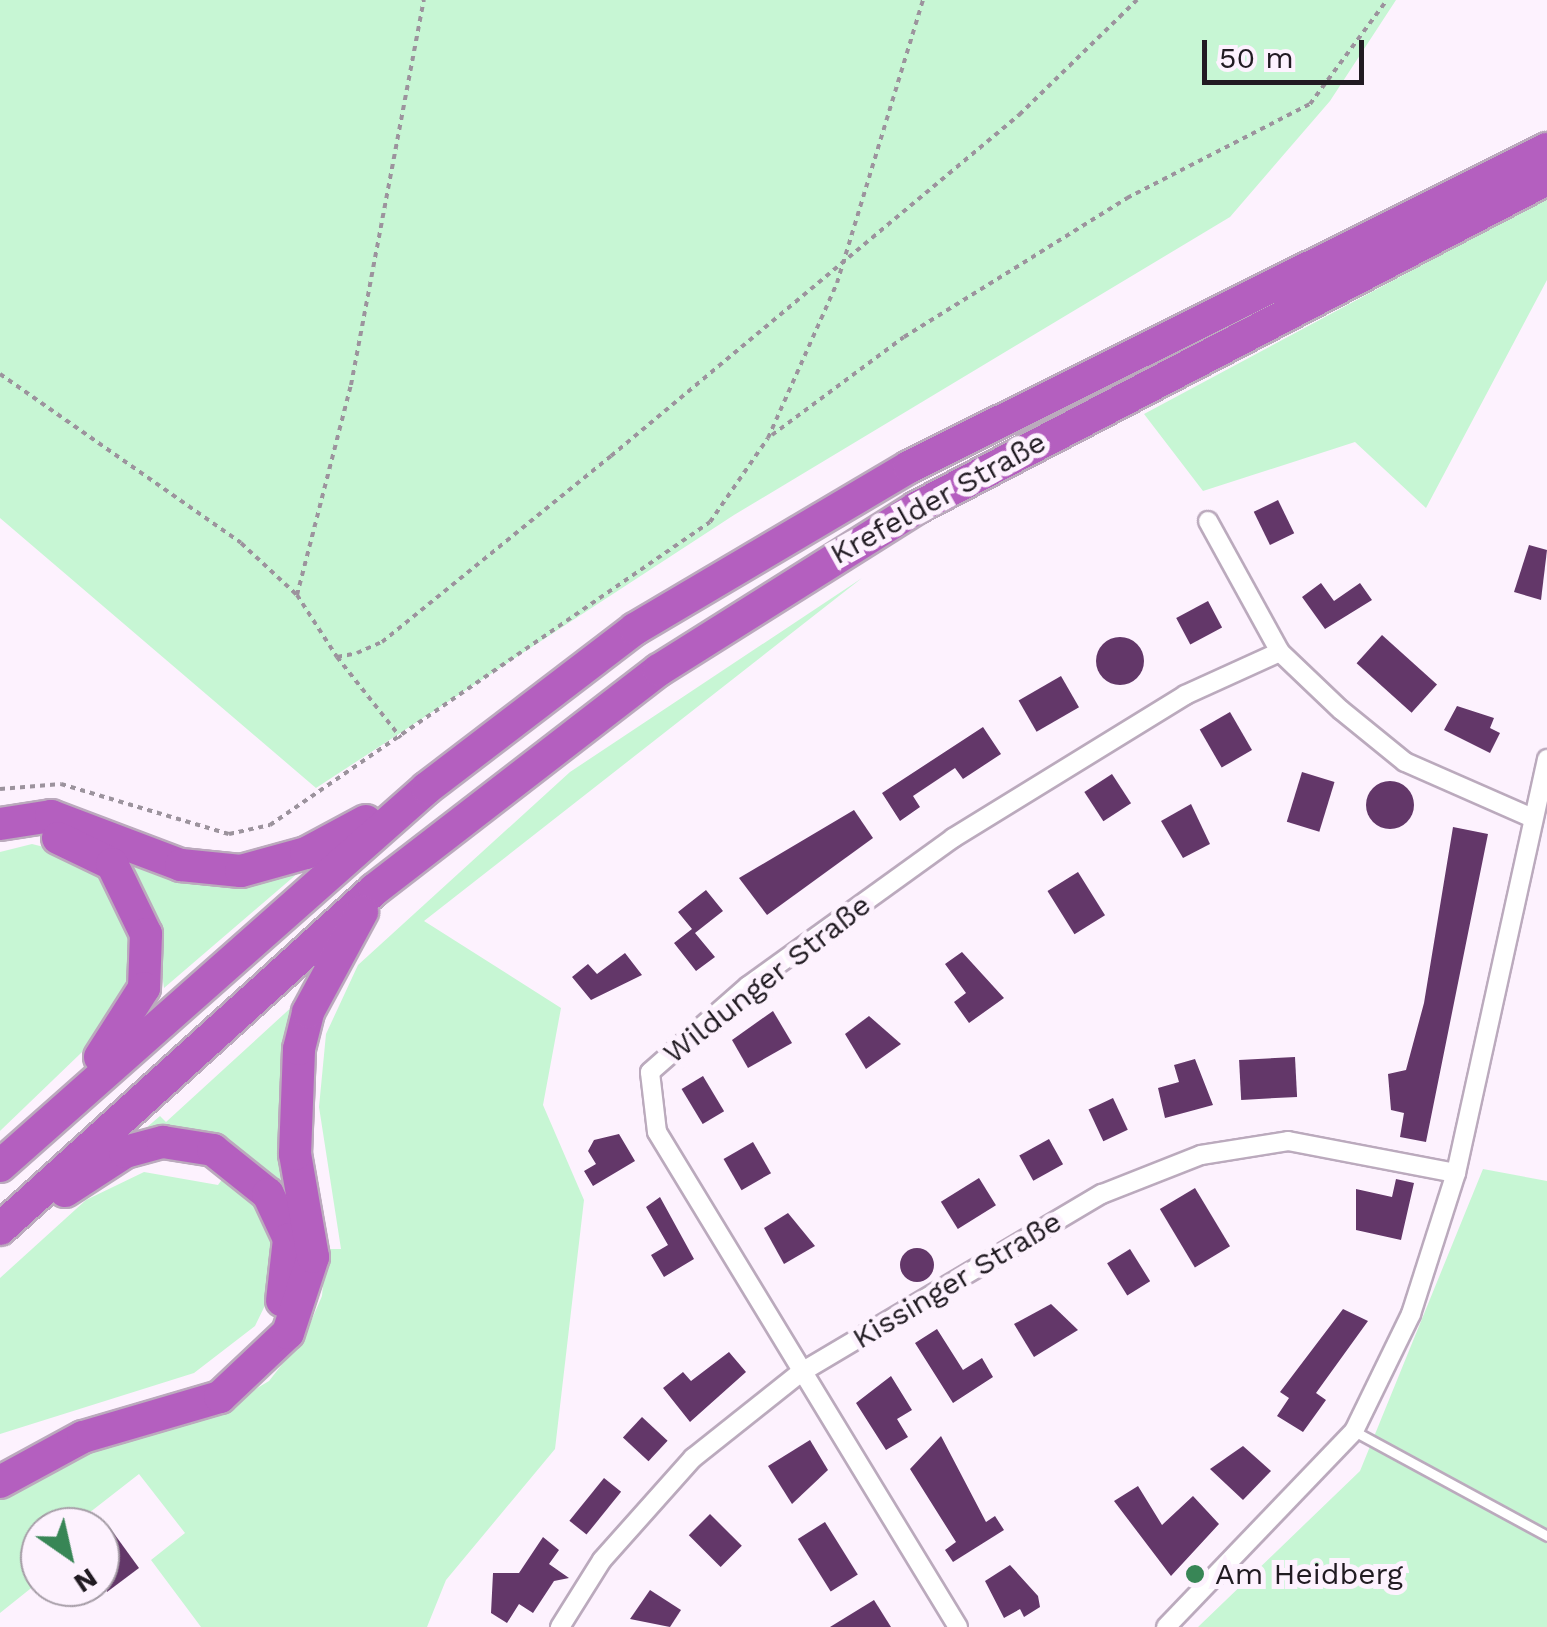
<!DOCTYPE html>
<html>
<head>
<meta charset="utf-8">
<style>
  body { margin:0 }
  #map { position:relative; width:1547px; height:1627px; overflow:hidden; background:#fdf2fe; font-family:"Work Sans",sans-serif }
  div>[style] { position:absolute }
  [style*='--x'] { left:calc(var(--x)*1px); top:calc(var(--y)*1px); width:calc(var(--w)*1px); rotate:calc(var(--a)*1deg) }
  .green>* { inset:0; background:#c7f6d4 }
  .building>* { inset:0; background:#633769; transform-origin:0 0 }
  .round { border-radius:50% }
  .path>* { height:4px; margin-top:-2px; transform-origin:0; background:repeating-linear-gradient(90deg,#9c939d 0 5px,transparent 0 10px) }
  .roads { filter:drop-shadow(2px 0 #bbaabd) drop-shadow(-2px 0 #bbaabd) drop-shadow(0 2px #bbaabd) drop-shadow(0 -2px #bbaabd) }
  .lane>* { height:9px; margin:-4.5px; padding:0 4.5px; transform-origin:4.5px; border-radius:4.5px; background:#fff }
  .street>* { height:18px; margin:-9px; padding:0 9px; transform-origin:9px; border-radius:9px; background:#fff }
  .highway>* { height:32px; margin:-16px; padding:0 16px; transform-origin:16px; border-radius:16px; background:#b45fbf }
  .dots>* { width:28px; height:28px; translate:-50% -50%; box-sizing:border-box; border:5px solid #fdf2fe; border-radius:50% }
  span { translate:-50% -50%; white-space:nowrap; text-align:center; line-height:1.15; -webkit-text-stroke:10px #fdf2fe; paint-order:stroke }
  .street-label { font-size:30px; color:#211b22 }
  .poi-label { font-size:30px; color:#211b22 }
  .left { translate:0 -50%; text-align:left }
  .north { position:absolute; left:20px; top:1507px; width:100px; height:100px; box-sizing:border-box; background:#fdf2fe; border:2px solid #a59ca6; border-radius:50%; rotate:146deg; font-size:28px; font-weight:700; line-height:40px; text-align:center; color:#211b22 }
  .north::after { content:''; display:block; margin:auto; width:35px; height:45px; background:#388656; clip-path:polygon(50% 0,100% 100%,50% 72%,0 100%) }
  .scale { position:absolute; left:1202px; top:40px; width:162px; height:45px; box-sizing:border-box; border:5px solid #211b22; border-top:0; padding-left:12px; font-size:30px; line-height:35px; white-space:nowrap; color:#211b22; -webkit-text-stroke:8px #fdf2fe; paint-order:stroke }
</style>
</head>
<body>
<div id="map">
  <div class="green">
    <div style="clip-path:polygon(0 0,1396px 0,1330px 101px,1230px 217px,734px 515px,316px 788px,0 518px)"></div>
    <div style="clip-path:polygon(1547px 198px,1547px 280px,1426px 508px,1355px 442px,1203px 491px,1144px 414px)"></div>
    <div style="clip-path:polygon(862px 578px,424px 921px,561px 1008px,543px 1105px,584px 1200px,555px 1449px,446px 1580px,427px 1627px,201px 1627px,151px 1560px,185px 1533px,139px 1474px,71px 1527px,40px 1527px,40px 1551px,28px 1561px,40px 1581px,0 1613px,0 1491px,69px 1454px,224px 1408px,269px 1381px,305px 1335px,322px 1296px,326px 1249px,341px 1249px,319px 1107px,326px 1034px,358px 965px,570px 772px)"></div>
    <div style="clip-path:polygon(32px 844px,68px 853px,114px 884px,130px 916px,133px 971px,107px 1028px,0 1131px,0 852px)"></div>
    <div style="clip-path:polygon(111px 850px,237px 880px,298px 873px,164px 988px,153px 907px)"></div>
    <div style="clip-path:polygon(307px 993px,303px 1221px,261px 1165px,219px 1136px,170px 1127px,139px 1134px,160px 1116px,166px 1122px)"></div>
    <div style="clip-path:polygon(1483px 1169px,1547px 1181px,1547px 1627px,1198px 1627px,1360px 1471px)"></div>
    <div style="clip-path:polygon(144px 1172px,218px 1185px,223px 1178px,260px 1211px,273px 1246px,271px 1293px,255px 1326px,194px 1373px,0 1434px,0 1278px,86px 1200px)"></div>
  </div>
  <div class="building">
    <div style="left:1278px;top:500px;width:37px;height:27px;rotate:64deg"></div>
    <div style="clip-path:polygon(1529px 545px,1547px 550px,1541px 600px,1514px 592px)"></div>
    <div style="clip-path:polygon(1321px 583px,1334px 601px,1360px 583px,1372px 600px,1325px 629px,1302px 597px)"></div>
    <div style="left:1208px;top:601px;width:30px;height:36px;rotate:62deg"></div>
    <div style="left:1382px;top:635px;width:74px;height:38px;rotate:42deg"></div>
    <div class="round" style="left:1096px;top:637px;width:48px;height:48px"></div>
    <div style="left:1061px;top:676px;width:36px;height:49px;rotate:60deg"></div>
    <div style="clip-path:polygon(1457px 706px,1494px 718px,1490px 728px,1500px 733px,1490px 753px,1444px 730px)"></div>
    <div style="left:1230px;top:712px;width:44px;height:35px;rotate:60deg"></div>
    <div style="clip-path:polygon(983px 727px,1001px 754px,963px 779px,955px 768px,913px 796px,920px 807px,900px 821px,882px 793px)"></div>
    <div style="left:1302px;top:772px;width:34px;height:52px;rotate:17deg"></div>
    <div style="left:1112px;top:774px;width:35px;height:33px;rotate:57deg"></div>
    <div class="round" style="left:1366px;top:781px;width:48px;height:48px"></div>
    <div style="clip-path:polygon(1191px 804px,1210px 844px,1183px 858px,1161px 821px)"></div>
    <div style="clip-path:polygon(854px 810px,873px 838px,767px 915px,739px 878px)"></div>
    <div style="clip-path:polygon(1453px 827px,1488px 834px,1426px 1142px,1400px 1137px,1404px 1113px,1391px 1110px,1388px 1074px,1406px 1070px,1424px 1003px)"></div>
    <div style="left:1078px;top:872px;width:51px;height:36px;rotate:58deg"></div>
    <div style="clip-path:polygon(706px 890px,723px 911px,695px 933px,715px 957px,696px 971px,674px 943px,692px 929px,678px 912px)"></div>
    <div style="clip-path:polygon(962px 952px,1004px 998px,969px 1023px,954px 1002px,966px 993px,945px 964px)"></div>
    <div style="clip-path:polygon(625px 953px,642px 975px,591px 1000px,572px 977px,588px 964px,597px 974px)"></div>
    <div style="clip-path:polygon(773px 1011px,792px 1043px,748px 1068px,732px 1040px)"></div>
    <div style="clip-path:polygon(869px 1016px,901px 1044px,866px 1069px,845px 1034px)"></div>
    <div style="left:1295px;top:1057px;width:40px;height:56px;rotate:87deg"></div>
    <div style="clip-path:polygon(1195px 1059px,1213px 1105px,1165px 1118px,1158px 1088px,1179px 1082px,1174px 1065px)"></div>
    <div style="left:703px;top:1076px;width:41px;height:25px;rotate:59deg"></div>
    <div style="left:1113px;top:1098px;width:35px;height:27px;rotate:65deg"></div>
    <div style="clip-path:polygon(619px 1134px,635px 1161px,593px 1186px,584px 1171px,596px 1164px,588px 1151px,594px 1140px)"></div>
    <div style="left:1049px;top:1139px;width:29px;height:34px;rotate:61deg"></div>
    <div style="left:753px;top:1142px;width:36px;height:34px;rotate:60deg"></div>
    <div style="left:979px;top:1178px;width:32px;height:45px;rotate:58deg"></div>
    <div style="clip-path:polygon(1396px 1179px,1414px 1183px,1401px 1240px,1356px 1230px,1356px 1189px,1392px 1197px)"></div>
    <div style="left:1195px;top:1188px;width:68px;height:41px;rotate:59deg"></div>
    <div style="clip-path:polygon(660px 1197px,694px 1259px,664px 1277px,651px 1255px,668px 1245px,646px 1207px)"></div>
    <div style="clip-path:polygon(788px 1213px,815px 1246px,784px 1264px,764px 1228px)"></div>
    <div class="round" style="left:900px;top:1248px;width:34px;height:34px"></div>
    <div style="left:1130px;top:1249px;width:38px;height:27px;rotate:58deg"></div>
    <div style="clip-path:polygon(1051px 1304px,1078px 1330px,1034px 1357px,1014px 1324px)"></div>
    <div style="clip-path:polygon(1343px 1309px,1368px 1321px,1316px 1393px,1326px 1400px,1303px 1432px,1277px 1416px,1289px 1398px,1280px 1392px)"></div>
    <div style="clip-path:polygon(937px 1329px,963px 1370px,982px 1358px,993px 1377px,953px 1403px,915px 1343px)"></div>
    <div style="clip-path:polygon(729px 1352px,746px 1372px,690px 1422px,663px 1388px,683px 1372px,691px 1381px)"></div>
    <div style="clip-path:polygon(891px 1376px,912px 1410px,897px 1419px,908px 1437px,886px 1450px,856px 1403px)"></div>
    <div style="left:642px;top:1417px;width:35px;height:28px;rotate:43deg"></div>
    <div style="clip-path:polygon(941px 1436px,986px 1522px,995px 1516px,1004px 1530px,953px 1562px,945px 1550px,956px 1542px,910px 1469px)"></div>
    <div style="clip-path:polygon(810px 1440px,828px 1470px,792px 1504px,768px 1466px)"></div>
    <div style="clip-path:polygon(1243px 1446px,1271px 1471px,1243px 1500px,1210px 1469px)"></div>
    <div style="left:604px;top:1478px;width:22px;height:55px;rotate:39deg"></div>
    <div style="clip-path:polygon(1138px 1486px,1162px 1525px,1193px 1496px,1219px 1524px,1171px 1576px,1114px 1501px)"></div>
    <div style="left:710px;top:1514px;width:45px;height:30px;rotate:45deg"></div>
    <div style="left:825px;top:1522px;width:62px;height:32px;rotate:58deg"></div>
    <div style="clip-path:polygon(110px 1528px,139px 1568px,107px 1592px,100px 1536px)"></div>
    <div style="clip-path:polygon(543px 1537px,559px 1550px,549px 1564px,569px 1578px,554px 1581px,533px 1613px,519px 1604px,507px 1623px,491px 1613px,493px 1573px,519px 1573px)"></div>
    <div style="clip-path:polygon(1010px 1565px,1038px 1596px,1040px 1607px,1024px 1617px,1020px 1609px,1004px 1618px,985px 1581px)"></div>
    <div style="clip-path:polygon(650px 1590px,681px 1610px,670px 1627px,630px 1619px)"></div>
    <div style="clip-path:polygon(874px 1600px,891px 1627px,830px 1627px)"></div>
  </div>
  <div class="path">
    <div style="--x:0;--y:374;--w:294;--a:35"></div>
    <div style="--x:241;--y:543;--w:76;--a:42.9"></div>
    <div style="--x:297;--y:595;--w:74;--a:57.2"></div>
    <div style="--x:337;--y:657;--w:20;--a:-11"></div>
    <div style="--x:357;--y:653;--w:27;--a:-24"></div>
    <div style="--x:382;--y:642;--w:295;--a:-39.1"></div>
    <div style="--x:611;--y:456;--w:532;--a:-39.89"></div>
    <div style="--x:1019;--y:115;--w:165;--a:-44.3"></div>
    <div style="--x:772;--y:435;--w:164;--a:-36.6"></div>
    <div style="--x:904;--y:337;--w:263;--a:-31.9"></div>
    <div style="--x:1127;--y:198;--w:206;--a:-27.2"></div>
    <div style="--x:1310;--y:104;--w:129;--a:-53.5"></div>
    <div style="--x:297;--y:595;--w:217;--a:-75.6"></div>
    <div style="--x:351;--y:385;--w:392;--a:-79.3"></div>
    <div style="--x:337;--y:657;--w:103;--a:51.7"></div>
    <div style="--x:0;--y:789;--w:61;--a:-4.7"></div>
    <div style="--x:61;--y:784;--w:175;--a:16.6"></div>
    <div style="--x:229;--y:834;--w:42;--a:-12.4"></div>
    <div style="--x:270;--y:825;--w:534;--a:-34.55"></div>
    <div style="--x:710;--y:522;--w:102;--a:-55.4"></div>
    <div style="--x:768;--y:438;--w:170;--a:-66"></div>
    <div style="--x:837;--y:283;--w:296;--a:-73.1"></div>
  </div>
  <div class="roads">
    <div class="lane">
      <div style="--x:1354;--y:1431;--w:220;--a:28.5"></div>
    </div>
    <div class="street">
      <div style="--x:1208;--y:521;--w:149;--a:61.2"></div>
      <div style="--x:1280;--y:652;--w:84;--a:43.6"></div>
      <div style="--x:1341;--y:710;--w:82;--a:39.1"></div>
      <div style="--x:1405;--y:762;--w:137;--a:23.7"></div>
      <div style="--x:560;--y:1627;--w:79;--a:-57.9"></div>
      <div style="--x:602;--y:1560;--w:137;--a:-48.3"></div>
      <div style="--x:693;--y:1458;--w:137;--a:-38.5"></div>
      <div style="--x:800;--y:1373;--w:351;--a:-30.7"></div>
      <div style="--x:1102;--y:1194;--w:106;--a:-21.5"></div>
      <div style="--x:1201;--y:1155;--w:88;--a:-9.1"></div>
      <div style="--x:1288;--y:1141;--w:171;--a:10.8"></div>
      <div style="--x:958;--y:1627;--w:579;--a:-121.3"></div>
      <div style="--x:657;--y:1132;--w:60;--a:-96.7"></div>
      <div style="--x:650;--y:1072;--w:130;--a:-41.3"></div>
      <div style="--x:748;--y:986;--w:253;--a:-35.8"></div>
      <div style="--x:953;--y:838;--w:273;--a:-31.6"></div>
      <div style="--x:1185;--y:695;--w:104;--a:-24.4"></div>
      <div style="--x:1166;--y:1627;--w:272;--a:-46.2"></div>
      <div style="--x:1354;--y:1431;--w:130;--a:-64"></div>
      <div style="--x:1411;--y:1314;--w:148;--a:-72.3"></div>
      <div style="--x:1456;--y:1173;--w:424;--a:-77.6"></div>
    </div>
    <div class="highway">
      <div style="--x:0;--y:824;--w:52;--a:-8.9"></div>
      <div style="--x:51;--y:816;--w:139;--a:20.7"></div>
      <div style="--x:181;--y:865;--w:60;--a:5.7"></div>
      <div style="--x:241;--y:871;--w:67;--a:-15.5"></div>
      <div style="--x:306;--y:853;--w:68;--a:-28.1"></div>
      <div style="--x:58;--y:838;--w:60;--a:25.7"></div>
      <div style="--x:112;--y:864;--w:78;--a:64.1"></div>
      <div style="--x:146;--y:934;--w:54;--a:92.1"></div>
      <div style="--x:144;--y:988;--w:82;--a:122.5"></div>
      <div style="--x:0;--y:1166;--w:570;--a:-41.52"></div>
      <div style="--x:427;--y:788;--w:262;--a:-37.4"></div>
      <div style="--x:635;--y:629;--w:318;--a:-30.6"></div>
      <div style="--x:909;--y:467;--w:713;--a:-26.49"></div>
      <div style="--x:65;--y:1191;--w:72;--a:-33"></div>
      <div style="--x:125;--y:1152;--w:39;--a:-15"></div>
      <div style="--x:163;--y:1142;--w:51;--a:9.1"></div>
      <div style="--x:213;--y:1150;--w:70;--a:38.7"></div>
      <div style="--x:268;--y:1194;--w:50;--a:65"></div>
      <div style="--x:289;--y:1239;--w:62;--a:96.4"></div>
      <div style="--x:0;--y:1229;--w:505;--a:-42.19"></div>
      <div style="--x:374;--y:890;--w:360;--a:-37.7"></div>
      <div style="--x:659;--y:670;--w:304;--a:-32.2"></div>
      <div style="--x:916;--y:508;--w:712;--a:-27.54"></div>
      <div style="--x:0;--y:1482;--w:94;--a:-28.5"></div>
      <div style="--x:83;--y:1437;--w:143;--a:-16.3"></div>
      <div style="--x:220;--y:1397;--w:93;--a:-43.3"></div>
      <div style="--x:288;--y:1333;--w:80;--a:-71.8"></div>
      <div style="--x:313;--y:1257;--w:105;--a:-99.9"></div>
      <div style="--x:295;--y:1154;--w:105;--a:-87.8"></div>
      <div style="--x:299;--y:1049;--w:38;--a:-76"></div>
      <div style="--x:308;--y:1012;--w:114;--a:-61.6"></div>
    </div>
  </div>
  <div class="dots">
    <div style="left:1195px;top:1574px;background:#388656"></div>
  </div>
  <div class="street-label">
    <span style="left:938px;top:498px;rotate:-29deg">Krefelder Straße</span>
    <span style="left:767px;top:979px;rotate:-38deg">Wildunger Straße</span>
    <span style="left:957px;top:1280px;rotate:-31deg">Kissinger Straße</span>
  </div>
  <div class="poi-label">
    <span class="left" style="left:1215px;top:1574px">Am Heidberg</span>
  </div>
  <div class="north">N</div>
  <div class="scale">50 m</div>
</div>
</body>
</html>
